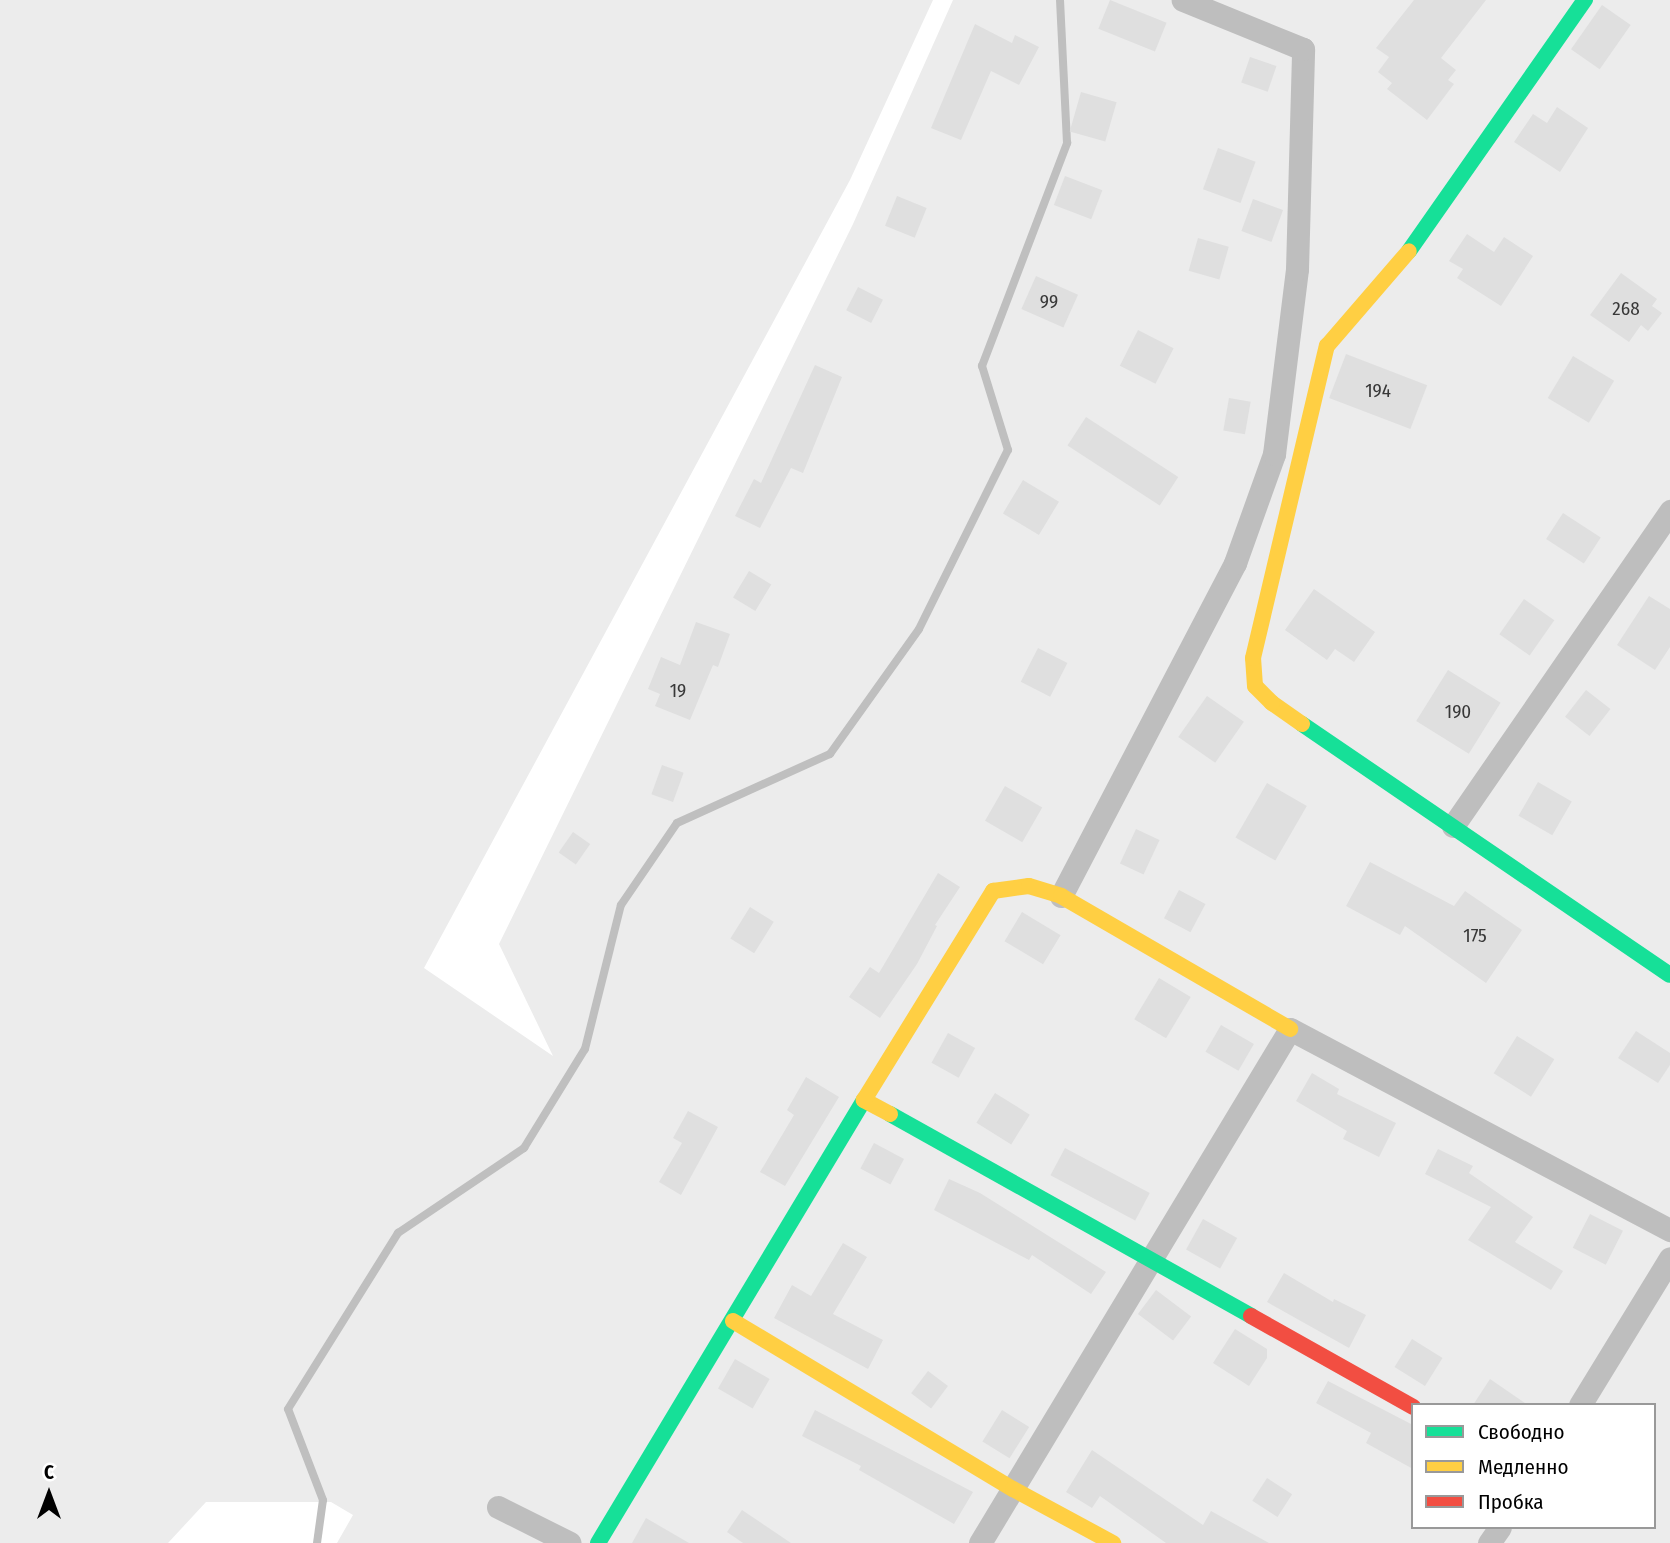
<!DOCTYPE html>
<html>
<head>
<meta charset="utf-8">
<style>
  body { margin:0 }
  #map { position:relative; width:1670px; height:1543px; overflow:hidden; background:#fff; font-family:"Fira Sans Condensed",sans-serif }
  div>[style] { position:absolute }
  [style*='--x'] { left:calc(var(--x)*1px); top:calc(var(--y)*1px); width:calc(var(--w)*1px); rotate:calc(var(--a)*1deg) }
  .green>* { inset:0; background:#ececec }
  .stream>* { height:8px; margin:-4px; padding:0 4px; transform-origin:4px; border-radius:4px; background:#bfbfbf }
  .building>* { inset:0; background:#dfdfdf; transform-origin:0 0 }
  .street>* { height:23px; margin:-11.5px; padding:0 11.5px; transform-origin:11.5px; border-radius:11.5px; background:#bebebe }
  .fast>* { height:16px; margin:-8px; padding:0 8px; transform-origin:8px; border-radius:8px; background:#16e098 }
  .slow>* { height:16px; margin:-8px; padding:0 8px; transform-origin:8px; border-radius:8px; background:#ffcf43 }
  .jam>* { height:16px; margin:-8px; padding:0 8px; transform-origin:8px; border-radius:8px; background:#f24e42 }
  span { translate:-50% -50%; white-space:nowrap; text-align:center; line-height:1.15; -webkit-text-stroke:6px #fff; paint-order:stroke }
  .number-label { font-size:19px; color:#383838 }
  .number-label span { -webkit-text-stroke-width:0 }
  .legend { position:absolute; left:1411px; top:1403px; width:245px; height:126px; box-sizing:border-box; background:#fff; border:2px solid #999; margin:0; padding:9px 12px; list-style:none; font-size:21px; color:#000 }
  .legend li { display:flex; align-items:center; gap:14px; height:35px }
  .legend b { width:35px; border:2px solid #999 }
  .north { position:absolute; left:14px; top:1459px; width:70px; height:70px; -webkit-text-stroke:5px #fff; paint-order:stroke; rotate:0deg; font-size:19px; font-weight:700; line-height:28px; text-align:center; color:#000 }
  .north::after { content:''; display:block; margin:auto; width:24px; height:32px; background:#000; clip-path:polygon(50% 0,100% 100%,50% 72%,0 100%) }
</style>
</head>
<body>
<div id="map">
  <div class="green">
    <div style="clip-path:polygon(evenodd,0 0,933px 0,850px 180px,424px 968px,553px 1056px,499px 944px,853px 224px,953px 0,1670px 0,1670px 1543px,337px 1543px,353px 1515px,331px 1502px,206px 1502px,168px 1543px,0 1543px,0 0,1413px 1405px,1654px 1405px,1654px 1527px,1413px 1527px,1413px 1405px)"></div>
  </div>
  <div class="stream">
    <div style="--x:317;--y:1543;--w:43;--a:-82.1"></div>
    <div style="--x:323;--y:1500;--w:97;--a:-111"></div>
    <div style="--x:288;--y:1409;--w:208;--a:-58"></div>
    <div style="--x:398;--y:1233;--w:152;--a:-34"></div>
    <div style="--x:524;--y:1148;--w:116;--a:-58.4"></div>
    <div style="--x:585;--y:1049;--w:148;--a:-76"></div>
    <div style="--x:621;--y:905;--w:99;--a:-55.7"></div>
    <div style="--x:677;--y:823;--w:168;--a:-24.3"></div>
    <div style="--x:830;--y:754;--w:153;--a:-54.5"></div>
    <div style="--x:919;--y:629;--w:200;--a:-63.6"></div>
    <div style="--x:1008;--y:450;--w:88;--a:-107.2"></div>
    <div style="--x:982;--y:366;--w:239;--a:-69.1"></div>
    <div style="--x:1067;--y:143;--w:143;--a:-92.8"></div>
  </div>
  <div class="building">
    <div style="left:1110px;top:0;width:61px;height:31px;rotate:22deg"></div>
    <div style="clip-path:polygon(1414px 0,1486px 0,1441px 58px,1456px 70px,1448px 80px,1454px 84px,1427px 120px,1387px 89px,1392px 83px,1378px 72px,1389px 57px,1376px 48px)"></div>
    <div style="left:1602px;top:5px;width:35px;height:54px;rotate:35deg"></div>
    <div style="clip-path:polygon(975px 24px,1012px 43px,1015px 35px,1039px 47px,1019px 85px,991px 71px,961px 140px,931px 128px)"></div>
    <div style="left:1250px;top:57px;width:28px;height:27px;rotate:19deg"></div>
    <div style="left:1081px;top:92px;width:37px;height:41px;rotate:16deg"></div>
    <div style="clip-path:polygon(1557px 107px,1588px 128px,1560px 172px,1514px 142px,1533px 114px,1547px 123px)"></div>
    <div style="left:1218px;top:148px;width:40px;height:44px;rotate:20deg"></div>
    <div style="left:1065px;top:176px;width:40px;height:31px;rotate:21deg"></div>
    <div style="left:897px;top:196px;width:32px;height:32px;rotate:22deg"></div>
    <div style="left:1253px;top:199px;width:32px;height:34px;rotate:20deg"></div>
    <div style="clip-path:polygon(1467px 234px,1494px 252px,1504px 237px,1533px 256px,1501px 306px,1457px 278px,1463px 269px,1449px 261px)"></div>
    <div style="left:1198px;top:238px;width:32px;height:34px;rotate:16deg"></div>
    <div style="clip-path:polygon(1621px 273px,1657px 299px,1652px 306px,1662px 313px,1648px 331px,1641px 325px,1629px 342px,1590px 315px)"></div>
    <div style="left:1036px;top:276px;width:46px;height:36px;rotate:24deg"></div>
    <div style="left:858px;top:287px;width:28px;height:26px;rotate:27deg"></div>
    <div style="left:1138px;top:330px;width:40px;height:40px;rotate:27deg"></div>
    <div style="left:1346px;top:354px;width:87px;height:47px;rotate:21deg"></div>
    <div style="left:1573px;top:356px;width:48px;height:49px;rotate:31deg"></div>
    <div style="clip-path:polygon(815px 365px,842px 377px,803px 473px,791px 468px,760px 528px,735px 516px,754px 479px,761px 483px)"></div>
    <div style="left:1229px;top:398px;width:22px;height:33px;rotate:10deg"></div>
    <div style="left:1086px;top:417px;width:110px;height:34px;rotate:33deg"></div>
    <div style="left:1023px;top:480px;width:42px;height:39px;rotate:31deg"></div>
    <div style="left:1563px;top:513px;width:45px;height:31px;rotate:33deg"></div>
    <div style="left:749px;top:571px;width:26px;height:31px;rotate:31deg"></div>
    <div style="clip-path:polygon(1314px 589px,1375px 632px,1354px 662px,1335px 649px,1327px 660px,1285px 630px)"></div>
    <div style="clip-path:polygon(1649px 596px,1670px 609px,1670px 647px,1655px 670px,1617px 645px)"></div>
    <div style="left:1524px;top:599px;width:37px;height:43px;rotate:35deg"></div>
    <div style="clip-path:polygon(696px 622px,730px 634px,718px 667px,713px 665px,690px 720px,655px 706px,660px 694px,648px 689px,661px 657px,680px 665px)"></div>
    <div style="left:1038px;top:648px;width:33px;height:38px;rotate:27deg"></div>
    <div style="left:1448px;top:670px;width:62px;height:60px;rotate:32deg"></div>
    <div style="left:1586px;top:690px;width:31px;height:34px;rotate:38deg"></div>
    <div style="left:1207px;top:696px;width:45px;height:50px;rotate:35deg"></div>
    <div style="left:662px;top:765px;width:23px;height:31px;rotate:20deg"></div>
    <div style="left:1538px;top:782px;width:39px;height:39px;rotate:30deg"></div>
    <div style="left:1267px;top:783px;width:46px;height:63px;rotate:30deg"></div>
    <div style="left:1005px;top:786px;width:43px;height:40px;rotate:30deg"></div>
    <div style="left:1136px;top:829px;width:26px;height:38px;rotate:25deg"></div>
    <div style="left:573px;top:832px;width:21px;height:25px;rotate:35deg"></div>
    <div style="clip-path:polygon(1370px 862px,1454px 906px,1465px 891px,1522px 930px,1486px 983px,1405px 926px,1400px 935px,1346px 906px)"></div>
    <div style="clip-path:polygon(938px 873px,960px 887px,935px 925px,937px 926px,917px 964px,880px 1018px,849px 997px,870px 967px,879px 973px)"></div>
    <div style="left:1179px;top:890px;width:30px;height:32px;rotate:28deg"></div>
    <div style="left:750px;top:907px;width:28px;height:37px;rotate:32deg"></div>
    <div style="left:1022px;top:912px;width:45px;height:34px;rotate:31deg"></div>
    <div style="left:1159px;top:978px;width:37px;height:48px;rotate:31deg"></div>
    <div style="left:1221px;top:1025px;width:38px;height:31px;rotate:30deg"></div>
    <div style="clip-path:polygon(1636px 1031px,1670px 1053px,1670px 1065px,1658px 1083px,1618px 1058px)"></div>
    <div style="left:948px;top:1033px;width:31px;height:34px;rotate:29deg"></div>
    <div style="left:1517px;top:1036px;width:44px;height:44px;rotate:32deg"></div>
    <div style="clip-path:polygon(1312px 1073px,1339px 1089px,1337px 1094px,1396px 1123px,1379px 1157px,1343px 1139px,1347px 1131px,1296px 1101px)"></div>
    <div style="clip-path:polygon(806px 1077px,839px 1097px,785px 1186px,760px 1172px,794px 1115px,787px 1110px)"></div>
    <div style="left:995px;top:1093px;width:41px;height:35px;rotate:32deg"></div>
    <div style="clip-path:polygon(688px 1111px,718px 1127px,681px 1195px,659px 1182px,682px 1143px,673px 1138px)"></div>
    <div style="left:874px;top:1143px;width:34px;height:29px;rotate:28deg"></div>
    <div style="left:1065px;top:1148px;width:96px;height:31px;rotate:28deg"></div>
    <div style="clip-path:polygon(1438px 1149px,1473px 1166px,1469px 1173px,1533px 1217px,1515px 1242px,1563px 1271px,1551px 1290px,1468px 1240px,1491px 1207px,1425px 1174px)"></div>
    <div style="clip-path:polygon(949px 1179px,980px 1193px,1106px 1272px,1091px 1294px,1032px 1255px,1029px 1260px,934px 1210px)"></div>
    <div style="left:1590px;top:1214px;width:37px;height:38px;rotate:27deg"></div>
    <div style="left:1203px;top:1219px;width:39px;height:35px;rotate:29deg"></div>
    <div style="clip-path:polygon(843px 1243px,867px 1257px,833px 1314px,883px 1340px,868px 1369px,774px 1318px,792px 1285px,811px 1296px)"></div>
    <div style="clip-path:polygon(1284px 1273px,1333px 1302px,1334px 1299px,1366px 1315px,1349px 1348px,1267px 1302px)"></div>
    <div style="left:1156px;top:1290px;width:44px;height:30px;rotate:37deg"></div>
    <div style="clip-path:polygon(1235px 1329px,1267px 1349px,1267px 1358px,1249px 1386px,1213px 1363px)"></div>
    <div style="left:1412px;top:1339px;width:36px;height:33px;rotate:32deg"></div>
    <div style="left:735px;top:1359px;width:40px;height:34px;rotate:30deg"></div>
    <div style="left:928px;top:1371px;width:25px;height:28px;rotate:37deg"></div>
    <div style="clip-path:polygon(1490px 1379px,1528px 1405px,1473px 1405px)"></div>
    <div style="clip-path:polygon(1328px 1381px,1413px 1425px,1413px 1469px,1366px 1443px,1371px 1433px,1316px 1403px)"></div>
    <div style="clip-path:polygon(815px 1410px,973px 1492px,954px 1524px,859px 1470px,861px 1466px,802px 1436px)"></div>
    <div style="left:1002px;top:1410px;width:32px;height:37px;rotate:32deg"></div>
    <div style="clip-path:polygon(1092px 1450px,1203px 1525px,1211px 1511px,1269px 1543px,1166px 1543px,1100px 1496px,1092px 1508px,1066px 1492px)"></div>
    <div style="left:1267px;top:1478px;width:30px;height:27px;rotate:33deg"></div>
    <div style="clip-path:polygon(742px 1510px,791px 1543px,743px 1543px,727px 1532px)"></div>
    <div style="clip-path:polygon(646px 1518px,689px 1543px,632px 1543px)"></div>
  </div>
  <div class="street">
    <div style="--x:1453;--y:826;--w:383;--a:-55.4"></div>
    <div style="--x:1061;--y:896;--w:376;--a:-62.4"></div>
    <div style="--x:1235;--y:563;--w:116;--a:-70.3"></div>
    <div style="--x:1274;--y:454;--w:186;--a:-82.9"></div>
    <div style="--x:1297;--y:269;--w:220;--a:-88.4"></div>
    <div style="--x:1303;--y:49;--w:130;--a:-157.8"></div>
    <div style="--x:1580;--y:1405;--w:172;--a:-58.5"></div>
    <div style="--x:498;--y:1507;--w:80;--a:26.6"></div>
    <div style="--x:980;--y:1543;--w:600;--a:-58.91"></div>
    <div style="--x:1290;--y:1029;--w:430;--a:27.9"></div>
    <div style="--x:1489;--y:1543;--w:19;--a:-55"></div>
  </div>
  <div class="fast">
    <div style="--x:1409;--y:251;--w:307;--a:-55"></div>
    <div style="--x:1302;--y:724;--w:445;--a:34.3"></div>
    <div style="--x:890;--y:1114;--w:414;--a:29.2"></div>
    <div style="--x:598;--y:1543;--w:517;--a:-59.02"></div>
  </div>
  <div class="slow">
    <div style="--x:1302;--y:724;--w:37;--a:-145"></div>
    <div style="--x:1272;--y:703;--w:24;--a:-135"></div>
    <div style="--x:1255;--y:686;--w:28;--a:-94"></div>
    <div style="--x:1253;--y:658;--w:321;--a:-76.7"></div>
    <div style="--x:1327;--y:346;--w:125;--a:-49.2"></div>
    <div style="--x:890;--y:1114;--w:30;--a:-152"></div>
    <div style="--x:864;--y:1100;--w:246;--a:-58.3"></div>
    <div style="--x:993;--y:891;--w:36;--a:-8"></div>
    <div style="--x:1029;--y:886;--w:34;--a:17"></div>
    <div style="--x:1061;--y:896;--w:265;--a:30.1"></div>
    <div style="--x:733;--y:1321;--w:327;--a:31"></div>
    <div style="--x:1013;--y:1489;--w:114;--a:28.4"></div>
  </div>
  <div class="jam">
    <div style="--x:1251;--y:1316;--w:186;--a:29.3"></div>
  </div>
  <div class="number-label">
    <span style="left:1049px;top:302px">99</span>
    <span style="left:1626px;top:309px">268</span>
    <span style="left:1378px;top:391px">194</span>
    <span style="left:678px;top:691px">19</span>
    <span style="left:1458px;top:712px">190</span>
    <span style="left:1475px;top:936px">175</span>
  </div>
  <ul class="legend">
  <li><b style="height:9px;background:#16e098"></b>Свободно</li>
  <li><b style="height:9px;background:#ffcf43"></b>Медленно</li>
  <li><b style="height:9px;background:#f24e42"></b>Пробка</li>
  </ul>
  <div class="north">С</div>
</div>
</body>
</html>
